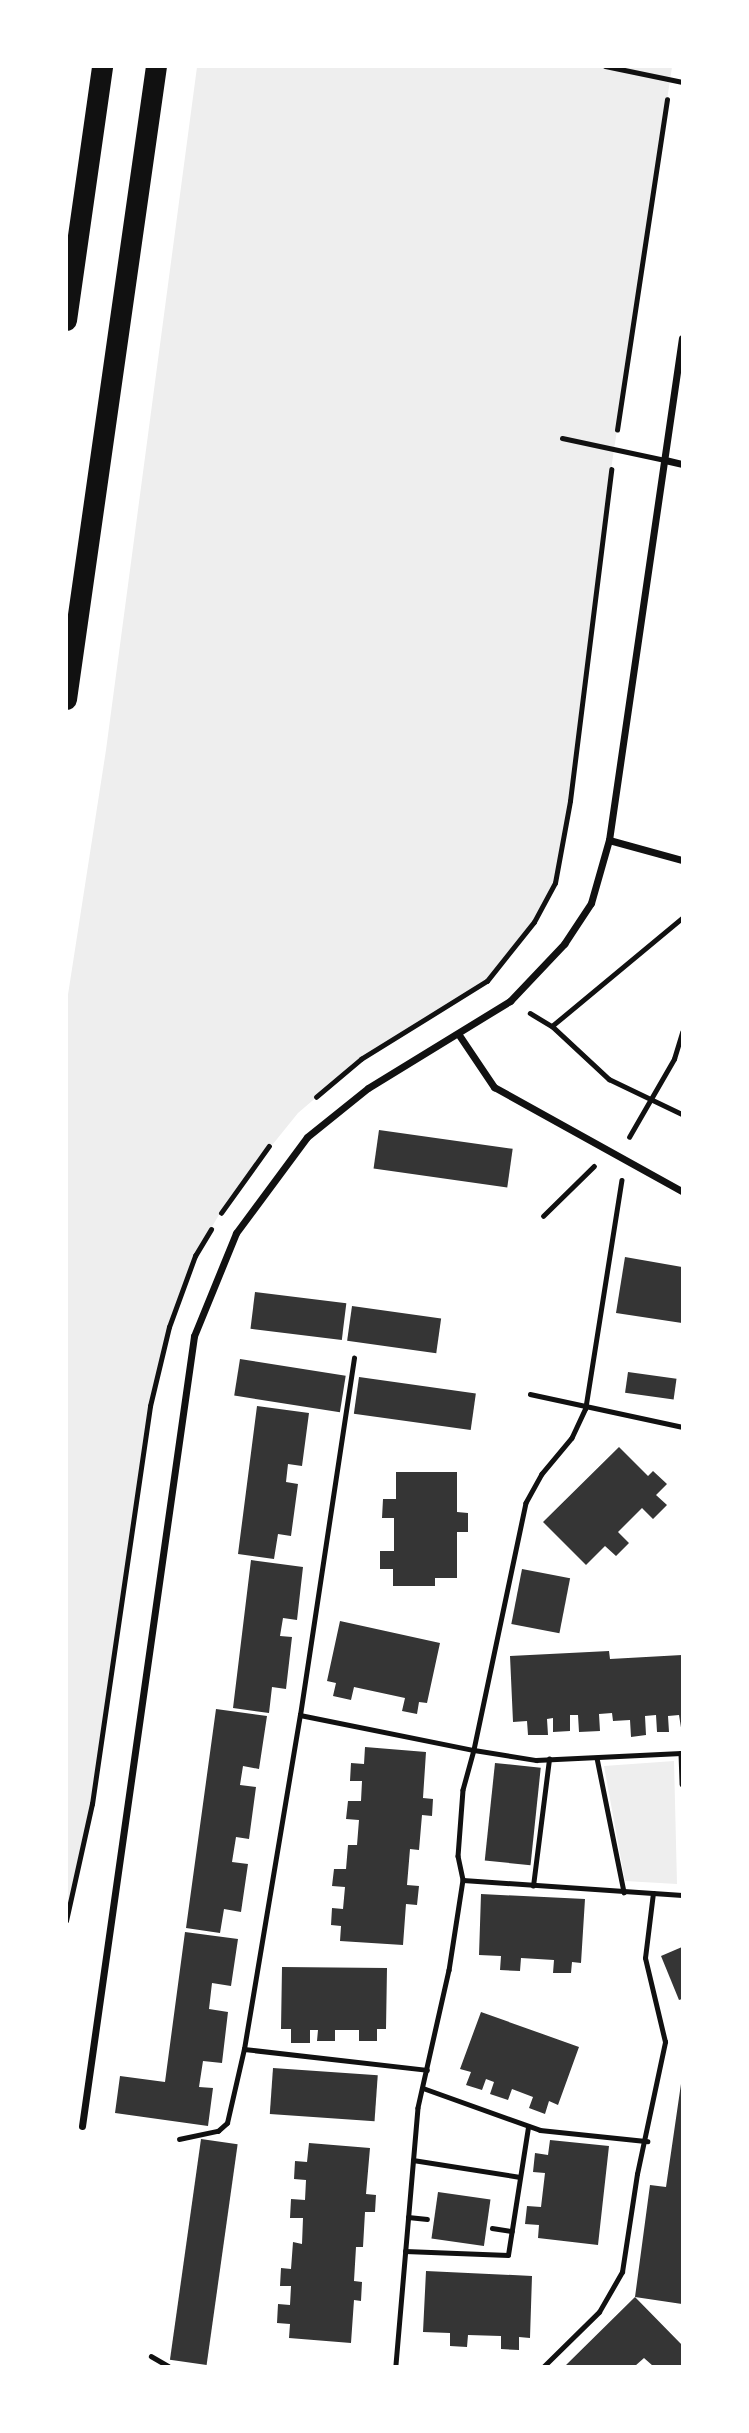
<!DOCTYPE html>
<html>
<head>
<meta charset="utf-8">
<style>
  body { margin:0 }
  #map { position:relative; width:749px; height:2433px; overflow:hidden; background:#fff; font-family:Lato,sans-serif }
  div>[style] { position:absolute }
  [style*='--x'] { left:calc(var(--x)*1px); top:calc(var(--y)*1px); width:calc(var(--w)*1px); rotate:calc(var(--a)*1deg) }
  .green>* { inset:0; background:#eee }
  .building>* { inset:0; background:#353535; transform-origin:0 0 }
  .path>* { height:4.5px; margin:-2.25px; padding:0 2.25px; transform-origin:2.25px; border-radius:2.25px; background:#111 }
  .service>* { height:5px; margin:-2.5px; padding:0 2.5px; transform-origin:2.5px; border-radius:2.5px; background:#111 }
  .minor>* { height:7px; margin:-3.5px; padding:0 3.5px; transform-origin:3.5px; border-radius:3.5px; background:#111 }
  .motorway>* { height:21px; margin:-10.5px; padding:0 10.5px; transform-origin:10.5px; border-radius:10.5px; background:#111 }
  span { translate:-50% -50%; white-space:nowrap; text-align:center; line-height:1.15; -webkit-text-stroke:5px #fff; paint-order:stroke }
  .frame { position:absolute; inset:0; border:68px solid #fff; pointer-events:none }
</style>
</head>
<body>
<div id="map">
  <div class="green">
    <div style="clip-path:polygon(197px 67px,672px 67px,604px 516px,570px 801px,555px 883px,534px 922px,487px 981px,361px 1059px,298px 1113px,227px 1201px,195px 1256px,169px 1327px,150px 1406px,92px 1804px,67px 1921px,67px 1001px,106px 750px)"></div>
    <div style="clip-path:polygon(674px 1761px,677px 1884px,625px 1881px,604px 1766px)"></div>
  </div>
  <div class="building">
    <div style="left:379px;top:1130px;width:135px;height:39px;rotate:8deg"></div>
    <div style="clip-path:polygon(625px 1257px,682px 1267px,682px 1323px,616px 1313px)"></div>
    <div style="left:255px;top:1292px;width:92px;height:37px;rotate:7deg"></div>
    <div style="left:352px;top:1306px;width:90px;height:35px;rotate:8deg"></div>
    <div style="left:240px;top:1359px;width:107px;height:37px;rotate:9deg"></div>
    <div style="left:628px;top:1372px;width:49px;height:21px;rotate:8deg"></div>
    <div style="left:359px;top:1377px;width:118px;height:37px;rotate:8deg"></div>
    <div style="clip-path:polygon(257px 1406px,309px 1413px,302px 1466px,288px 1464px,286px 1482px,298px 1484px,291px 1536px,278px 1534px,274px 1559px,238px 1554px)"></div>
    <div style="clip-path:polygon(619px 1447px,648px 1476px,653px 1471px,667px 1484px,656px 1495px,667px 1505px,653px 1519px,642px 1508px,618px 1532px,629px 1543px,616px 1556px,605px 1546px,586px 1565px,543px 1522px)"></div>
    <div style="clip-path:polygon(396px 1472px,457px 1472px,457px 1512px,468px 1513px,468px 1532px,457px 1532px,457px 1578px,435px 1578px,435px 1586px,393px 1586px,393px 1569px,380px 1569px,380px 1551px,394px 1551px,394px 1518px,382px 1518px,383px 1499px,396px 1499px)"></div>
    <div style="clip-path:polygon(251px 1560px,303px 1567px,297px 1620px,283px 1618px,280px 1636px,292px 1637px,286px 1689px,272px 1687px,269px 1713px,233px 1708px)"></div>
    <div style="left:522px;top:1569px;width:49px;height:56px;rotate:11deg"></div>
    <div style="clip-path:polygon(340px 1621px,440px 1643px,427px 1703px,419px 1702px,417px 1714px,402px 1711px,405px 1698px,354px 1687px,351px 1700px,333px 1696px,336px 1683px,327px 1681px)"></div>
    <div style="clip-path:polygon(609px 1651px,610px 1659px,682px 1655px,682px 1734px,679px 1715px,668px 1716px,669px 1732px,657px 1732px,656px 1715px,645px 1716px,646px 1735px,631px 1737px,630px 1720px,613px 1721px,612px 1713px,599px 1714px,600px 1731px,579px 1732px,578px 1715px,570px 1715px,570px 1731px,553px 1732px,553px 1718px,547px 1719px,548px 1735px,528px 1735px,527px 1721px,513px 1722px,510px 1656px)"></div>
    <div style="clip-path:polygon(216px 1709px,267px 1716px,259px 1769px,243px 1766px,240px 1785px,256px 1787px,249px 1839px,236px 1837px,232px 1862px,248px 1864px,241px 1912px,224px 1909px,220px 1933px,186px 1928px)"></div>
    <div style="clip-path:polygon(365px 1747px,426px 1752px,423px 1798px,433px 1799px,432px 1816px,422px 1815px,419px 1850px,410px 1849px,407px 1885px,419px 1886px,417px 1905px,406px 1904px,403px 1945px,340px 1941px,341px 1926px,331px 1925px,332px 1908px,343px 1909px,345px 1887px,332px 1886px,334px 1869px,346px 1869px,348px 1845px,357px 1845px,359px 1820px,346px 1819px,348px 1801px,361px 1801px,362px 1781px,350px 1781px,351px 1763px,364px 1764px)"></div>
    <div style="left:495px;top:1763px;width:46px;height:98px;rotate:6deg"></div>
    <div style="clip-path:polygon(481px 1894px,585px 1899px,581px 1963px,572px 1962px,571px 1973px,553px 1973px,554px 1960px,521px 1958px,520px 1971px,500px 1970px,501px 1956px,479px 1955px)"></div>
    <div style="clip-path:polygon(185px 1932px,238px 1939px,231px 1986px,212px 1983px,209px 2009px,228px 2012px,222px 2063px,203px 2061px,199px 2087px,213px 2088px,208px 2126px,115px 2113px,120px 2076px,165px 2082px)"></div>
    <div style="clip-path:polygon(682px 1947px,682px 1999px,679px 2000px,661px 1956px)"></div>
    <div style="clip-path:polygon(282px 1967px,387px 1968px,386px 2029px,377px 2029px,377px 2041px,359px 2041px,359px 2030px,335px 2030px,335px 2041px,317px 2041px,318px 2030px,310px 2030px,310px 2043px,291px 2043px,291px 2029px,281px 2029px)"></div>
    <div style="clip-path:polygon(481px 2012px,579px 2047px,558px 2105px,549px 2101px,545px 2114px,529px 2108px,533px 2097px,512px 2089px,508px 2100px,490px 2094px,494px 2082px,486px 2079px,482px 2090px,466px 2085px,471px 2072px,460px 2069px)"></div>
    <div style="left:273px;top:2068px;width:105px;height:46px;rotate:4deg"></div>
    <div style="clip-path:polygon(682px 2077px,682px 2304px,635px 2297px,650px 2185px,666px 2187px)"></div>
    <div style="left:201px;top:2139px;width:37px;height:223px;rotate:8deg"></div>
    <div style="clip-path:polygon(550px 2140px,609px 2146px,598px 2245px,538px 2238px,539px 2225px,525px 2224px,527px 2206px,541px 2207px,545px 2173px,533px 2172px,535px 2153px,548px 2155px)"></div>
    <div style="clip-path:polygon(309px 2143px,370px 2148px,366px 2194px,376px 2195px,375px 2212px,365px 2212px,363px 2247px,356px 2247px,354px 2281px,362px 2282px,361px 2301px,354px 2300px,351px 2343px,289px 2338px,290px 2324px,277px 2323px,278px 2304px,290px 2305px,291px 2286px,280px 2286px,281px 2268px,291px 2269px,293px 2242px,302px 2244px,303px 2218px,290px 2218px,291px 2199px,305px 2200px,306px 2180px,294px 2179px,295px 2161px,307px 2162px)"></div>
    <div style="left:438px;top:2192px;width:53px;height:47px;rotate:8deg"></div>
    <div style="clip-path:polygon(426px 2271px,532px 2276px,530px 2338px,519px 2337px,519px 2350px,501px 2349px,501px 2336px,468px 2335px,467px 2347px,450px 2346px,450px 2333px,423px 2332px)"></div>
    <div style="clip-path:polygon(635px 2297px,682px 2345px,682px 2366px,653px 2366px,644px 2358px,635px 2366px,565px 2366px)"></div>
  </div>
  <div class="path">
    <div style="--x:617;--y:430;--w:334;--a:-81.4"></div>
    <div style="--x:530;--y:1013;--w:26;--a:31"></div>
    <div style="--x:552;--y:1026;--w:169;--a:-39.7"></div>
    <div style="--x:552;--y:1026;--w:78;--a:42.9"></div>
    <div style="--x:609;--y:1079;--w:81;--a:25.6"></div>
    <div style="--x:316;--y:1097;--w:59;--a:-40.2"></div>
    <div style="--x:361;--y:1059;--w:148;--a:-31.8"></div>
    <div style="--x:487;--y:981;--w:75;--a:-51.5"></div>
    <div style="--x:534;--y:922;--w:44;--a:-61.7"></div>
    <div style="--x:555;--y:883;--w:83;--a:-79.6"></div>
    <div style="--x:570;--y:801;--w:334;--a:-82.9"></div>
    <div style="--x:629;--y:1137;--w:90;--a:-60"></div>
    <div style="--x:674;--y:1059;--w:28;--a:-73"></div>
    <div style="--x:622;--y:1180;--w:231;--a:99"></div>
    <div style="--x:586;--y:1408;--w:33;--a:115"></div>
    <div style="--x:572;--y:1438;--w:47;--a:129.8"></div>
    <div style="--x:542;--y:1474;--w:33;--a:119"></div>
    <div style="--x:526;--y:1503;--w:252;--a:101.9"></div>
    <div style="--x:474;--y:1750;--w:63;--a:9.2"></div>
    <div style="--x:536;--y:1760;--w:145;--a:-2.8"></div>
    <div style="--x:221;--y:1213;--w:82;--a:-54.4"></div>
    <div style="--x:543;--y:1216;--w:71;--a:-44.4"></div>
    <div style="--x:530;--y:1394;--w:156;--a:12.2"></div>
    <div style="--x:300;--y:1715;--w:361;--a:-81.4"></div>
    <div style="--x:681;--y:1753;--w:31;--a:88"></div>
    <div style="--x:597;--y:1758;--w:137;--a:78.6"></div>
    <div style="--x:463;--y:1880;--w:190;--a:3.9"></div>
    <div style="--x:533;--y:1886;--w:128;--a:-82.8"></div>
    <div style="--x:66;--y:1921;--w:120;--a:-77.5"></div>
    <div style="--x:92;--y:1804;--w:402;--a:-81.7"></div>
    <div style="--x:150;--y:1406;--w:81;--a:-76.5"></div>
    <div style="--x:169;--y:1327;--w:76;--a:-69.9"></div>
    <div style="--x:195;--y:1256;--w:31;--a:-59"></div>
    <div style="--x:244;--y:2049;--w:184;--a:6.5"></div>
    <div style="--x:423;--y:2088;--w:124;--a:19.7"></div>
    <div style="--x:540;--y:2130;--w:108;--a:5.9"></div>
    <div style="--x:179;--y:2139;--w:40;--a:-12"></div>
    <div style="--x:218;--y:2131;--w:12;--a:-42"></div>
    <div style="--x:227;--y:2123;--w:76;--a:-77.1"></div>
    <div style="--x:244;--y:2049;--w:339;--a:-80.5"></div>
    <div style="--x:300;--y:1715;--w:177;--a:11.4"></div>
    <div style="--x:474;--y:1750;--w:41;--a:105.4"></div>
    <div style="--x:463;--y:1790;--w:66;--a:94.3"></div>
    <div style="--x:458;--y:1856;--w:25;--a:78"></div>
    <div style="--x:463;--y:1880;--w:91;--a:98.8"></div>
    <div style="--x:449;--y:1970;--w:141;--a:102.7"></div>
    <div style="--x:418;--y:2108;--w:259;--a:94.9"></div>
    <div style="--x:413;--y:2160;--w:108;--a:9"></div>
    <div style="--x:408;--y:2217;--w:19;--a:6"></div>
    <div style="--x:492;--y:2228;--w:20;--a:9"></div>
    <div style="--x:405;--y:2251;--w:103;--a:2.2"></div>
    <div style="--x:508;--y:2255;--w:130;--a:-81.1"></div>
    <div style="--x:151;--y:2356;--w:20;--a:30"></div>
    <div style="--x:544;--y:2366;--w:77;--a:-44.5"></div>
    <div style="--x:599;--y:2312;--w:46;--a:-60.1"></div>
    <div style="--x:622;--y:2272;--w:99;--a:-81.3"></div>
    <div style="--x:637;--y:2174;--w:135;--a:-78"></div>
    <div style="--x:665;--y:2042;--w:86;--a:-103.4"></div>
    <div style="--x:645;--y:1958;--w:65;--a:-83"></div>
    <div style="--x:653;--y:1893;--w:29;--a:4"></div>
  </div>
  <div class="service">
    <div style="--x:605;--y:66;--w:79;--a:11.7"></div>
    <div style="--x:562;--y:438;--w:105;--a:12.1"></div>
  </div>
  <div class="minor">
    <div style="--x:665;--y:460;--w:17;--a:13"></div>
    <div style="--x:609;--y:840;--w:76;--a:15.3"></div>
    <div style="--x:459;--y:1035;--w:63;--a:56.1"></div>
    <div style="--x:494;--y:1087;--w:215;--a:29"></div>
    <div style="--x:82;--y:2126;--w:798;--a:-81.93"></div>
    <div style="--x:194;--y:1336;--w:111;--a:-67.8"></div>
    <div style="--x:236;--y:1233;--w:119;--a:-53.5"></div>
    <div style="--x:307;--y:1137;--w:78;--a:-38.8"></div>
    <div style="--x:368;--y:1088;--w:167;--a:-31.5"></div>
    <div style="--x:510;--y:1001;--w:79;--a:-46.5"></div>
    <div style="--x:564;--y:944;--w:49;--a:-56.6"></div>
    <div style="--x:591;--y:903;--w:66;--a:-74.1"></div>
    <div style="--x:609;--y:840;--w:507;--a:-81.73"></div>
  </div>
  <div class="motorway">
    <div style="--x:66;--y:320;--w:257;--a:-81.9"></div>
    <div style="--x:66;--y:699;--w:639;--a:-81.91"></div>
  </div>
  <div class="frame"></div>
</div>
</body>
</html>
